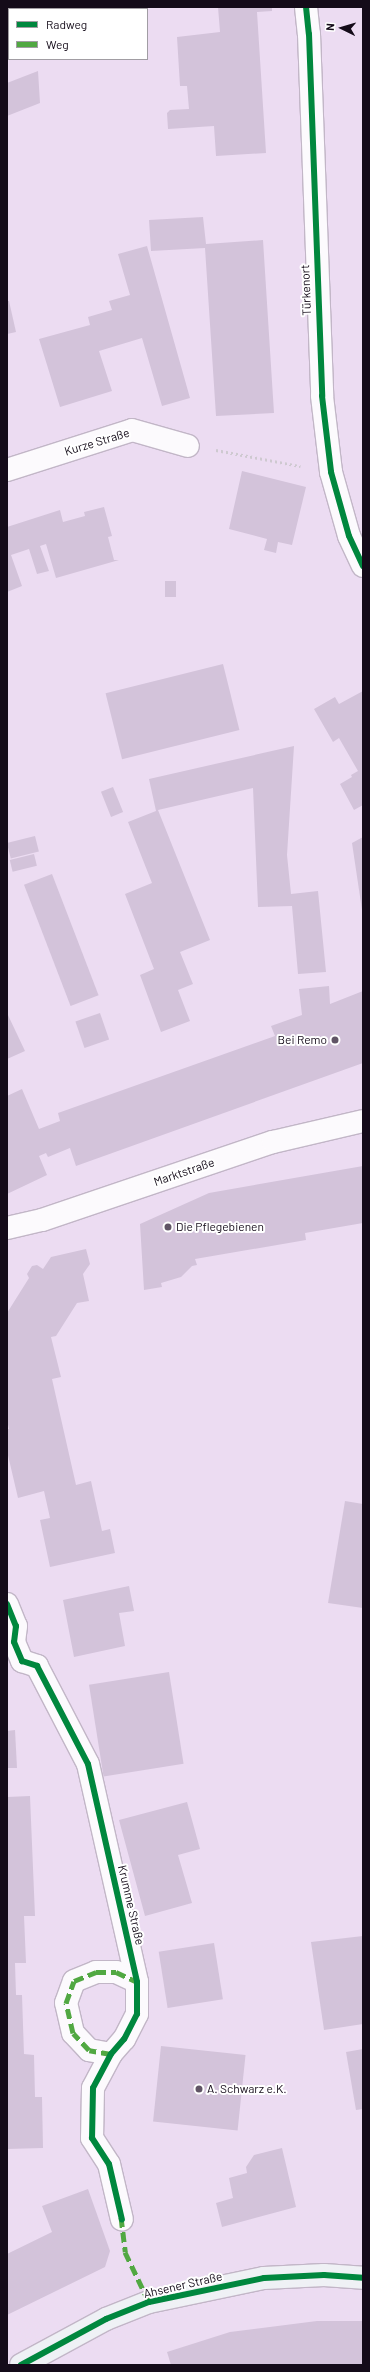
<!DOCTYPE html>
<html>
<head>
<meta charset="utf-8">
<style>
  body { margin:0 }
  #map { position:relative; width:370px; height:2372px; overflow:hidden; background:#ecdcf2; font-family:Barlow,sans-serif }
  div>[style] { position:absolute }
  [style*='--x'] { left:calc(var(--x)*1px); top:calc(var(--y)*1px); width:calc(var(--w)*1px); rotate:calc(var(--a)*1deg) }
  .building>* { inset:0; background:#d3c3da; transform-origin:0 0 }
  .path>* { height:2.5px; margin-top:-1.25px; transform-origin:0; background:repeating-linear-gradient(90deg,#cec9d0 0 2px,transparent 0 5px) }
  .roads { filter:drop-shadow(1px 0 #c2b6c7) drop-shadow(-1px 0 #c2b6c7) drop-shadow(0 1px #c2b6c7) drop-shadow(0 -1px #c2b6c7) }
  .minor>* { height:22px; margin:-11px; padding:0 11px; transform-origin:11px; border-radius:11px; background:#fcfafd }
  .secondary>* { height:22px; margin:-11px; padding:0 11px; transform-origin:11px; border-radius:11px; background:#eff1f5 }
  .quiet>* { height:5px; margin-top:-2.5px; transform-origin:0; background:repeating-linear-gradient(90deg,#51a842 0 10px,transparent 0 15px) }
  .cycleway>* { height:6px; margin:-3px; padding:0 3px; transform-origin:3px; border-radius:3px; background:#00873e }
  .dots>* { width:11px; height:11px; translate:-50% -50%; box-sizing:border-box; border:2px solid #fff; border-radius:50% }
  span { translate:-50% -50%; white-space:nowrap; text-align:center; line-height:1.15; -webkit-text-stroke:4px #fff; paint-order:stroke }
  .street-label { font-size:12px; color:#140b19 }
  .poi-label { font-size:12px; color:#140b19 }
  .right { translate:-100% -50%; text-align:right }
  .left { translate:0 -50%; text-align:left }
  .frame { position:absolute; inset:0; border:8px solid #140b19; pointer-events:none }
  .legend { position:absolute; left:8px; top:8px; width:140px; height:52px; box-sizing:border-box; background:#fff; border:1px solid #a19da3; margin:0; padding:5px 7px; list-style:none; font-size:12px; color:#140b19 }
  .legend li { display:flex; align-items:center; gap:8px; height:20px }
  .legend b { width:20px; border:1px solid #a19da3 }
  .north { position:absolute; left:322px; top:8px; width:40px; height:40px; -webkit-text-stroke:3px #fff; paint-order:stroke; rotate:275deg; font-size:11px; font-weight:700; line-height:16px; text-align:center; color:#140b19 }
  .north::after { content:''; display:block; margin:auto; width:14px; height:18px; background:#140b19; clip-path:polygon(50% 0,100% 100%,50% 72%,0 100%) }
</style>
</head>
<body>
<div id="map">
  <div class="building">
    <div style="left:31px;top:7px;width:34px;height:2px"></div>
    <div style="clip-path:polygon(218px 7px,272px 7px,272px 11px,257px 12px,266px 153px,216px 156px,214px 126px,168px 129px,167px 113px,170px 110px,189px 109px,187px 86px,180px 86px,177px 37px,220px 32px)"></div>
    <div style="clip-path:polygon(38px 71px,40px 103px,7px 116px,7px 83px)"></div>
    <div style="clip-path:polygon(203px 217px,206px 244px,263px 240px,274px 413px,216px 416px,205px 248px,151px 251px,149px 220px)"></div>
    <div style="clip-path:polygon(147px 246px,190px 398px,162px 406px,142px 338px,99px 351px,112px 391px,60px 407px,39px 339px,90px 325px,88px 317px,112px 310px,109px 301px,130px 295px,118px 254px)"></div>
    <div style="clip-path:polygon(7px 301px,9px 301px,16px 332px,7px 334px)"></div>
    <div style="clip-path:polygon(242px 471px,306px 487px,292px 545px,278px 542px,276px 553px,264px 550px,267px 539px,229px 529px)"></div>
    <div style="clip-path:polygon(104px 507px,112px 536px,108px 537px,114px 560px,119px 560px,56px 578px,46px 544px,40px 546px,49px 571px,37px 574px,29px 549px,11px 555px,22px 586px,7px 592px,7px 527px,60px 510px,63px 522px,85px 516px,84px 512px)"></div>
    <div style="left:165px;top:581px;width:11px;height:16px"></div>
    <div style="left:223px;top:664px;width:68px;height:121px;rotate:76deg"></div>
    <div style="clip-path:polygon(363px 691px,363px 805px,354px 810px,340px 784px,352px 777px,351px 775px,358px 771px,339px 738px,333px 742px,314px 709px,335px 697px,339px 704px)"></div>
    <div style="clip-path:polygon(294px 746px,287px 855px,291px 894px,318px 891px,326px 972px,298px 974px,292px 906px,258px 907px,253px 788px,158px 810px,210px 940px,180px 952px,193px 984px,178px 990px,190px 1021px,161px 1032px,140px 975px,154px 969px,125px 894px,152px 883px,128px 822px,156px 811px,149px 779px)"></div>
    <div style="left:113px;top:787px;width:27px;height:13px;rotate:68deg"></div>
    <div style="left:35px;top:836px;width:16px;height:29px;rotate:76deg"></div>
    <div style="clip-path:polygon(363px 837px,363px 909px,362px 910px,352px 843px)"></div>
    <div style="left:34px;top:854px;width:12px;height:25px;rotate:76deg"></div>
    <div style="left:52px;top:874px;width:130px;height:30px;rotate:69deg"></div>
    <div style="clip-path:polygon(329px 986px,330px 1004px,363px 991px,363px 1063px,76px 1166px,70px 1148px,48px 1157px,46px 1153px,39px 1156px,47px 1175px,7px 1194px,7px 1096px,22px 1089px,39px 1129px,60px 1121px,58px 1113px,275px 1036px,271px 1026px,302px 1015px,299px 989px)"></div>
    <div style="clip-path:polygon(7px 1013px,25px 1051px,7px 1059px)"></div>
    <div style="left:100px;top:1013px;width:28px;height:26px;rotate:71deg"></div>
    <div style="clip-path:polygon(363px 1166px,363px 1223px,305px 1233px,306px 1240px,195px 1259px,197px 1265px,192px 1266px,181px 1277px,161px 1283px,162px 1287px,144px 1290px,140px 1224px,209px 1193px)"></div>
    <div style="clip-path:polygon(86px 1249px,90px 1264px,83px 1274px,89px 1301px,77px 1303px,56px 1336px,51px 1337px,61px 1377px,52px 1379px,76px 1485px,91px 1481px,102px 1531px,110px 1529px,115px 1553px,50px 1567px,40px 1520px,50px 1518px,44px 1491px,18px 1498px,7px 1451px,7px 1429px,9px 1429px,7px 1420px,7px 1313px,29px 1278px,27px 1274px,32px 1266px,37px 1265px,43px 1269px,51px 1257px)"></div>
    <div style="clip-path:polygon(345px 1501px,363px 1504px,363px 1608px,328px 1603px)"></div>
    <div style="clip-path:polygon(129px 1586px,134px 1611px,119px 1613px,125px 1646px,74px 1657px,63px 1600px)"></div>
    <div style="left:169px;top:1672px;width:93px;height:81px;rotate:81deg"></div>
    <div style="clip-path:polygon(15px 1730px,17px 1768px,7px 1768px,7px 1731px)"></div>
    <div style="clip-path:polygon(30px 1796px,35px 1916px,24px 1916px,26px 1963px,15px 1963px,16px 1995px,22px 1995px,24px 2054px,34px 2055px,35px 2097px,42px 2097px,43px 2148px,7px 2149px,7px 1797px)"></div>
    <div style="clip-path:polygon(187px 1802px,200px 1849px,178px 1855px,192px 1903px,145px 1916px,119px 1820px)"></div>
    <div style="clip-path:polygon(363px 1936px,363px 2024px,324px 2030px,311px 1942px)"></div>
    <div style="left:214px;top:1943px;width:57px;height:56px;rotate:81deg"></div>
    <div style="left:161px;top:2046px;width:85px;height:76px;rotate:6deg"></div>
    <div style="clip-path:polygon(363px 2049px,363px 2109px,356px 2110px,346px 2052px)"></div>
    <div style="clip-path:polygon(282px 2148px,296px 2207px,222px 2227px,216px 2203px,233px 2198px,229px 2178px,247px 2173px,246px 2167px,254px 2155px)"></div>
    <div style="clip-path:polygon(88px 2189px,110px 2251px,105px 2267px,7px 2315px,7px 2254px,52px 2232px,42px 2206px)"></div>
    <div style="clip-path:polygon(317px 2321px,363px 2321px,363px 2365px,171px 2365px,167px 2352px,230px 2332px)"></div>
  </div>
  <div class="path">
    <div style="--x:216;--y:450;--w:86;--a:10.8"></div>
  </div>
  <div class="roads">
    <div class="minor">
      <div style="--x:306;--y:7;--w:27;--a:84"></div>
      <div style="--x:309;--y:34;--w:362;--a:87.9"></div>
      <div style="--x:322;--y:396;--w:77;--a:83.2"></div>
      <div style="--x:331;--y:472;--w:66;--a:74.3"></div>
      <div style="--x:349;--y:536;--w:33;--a:65"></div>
      <div style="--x:7;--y:470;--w:131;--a:-17.7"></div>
      <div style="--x:132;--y:430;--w:58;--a:15.9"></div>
      <div style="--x:7;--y:1228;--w:36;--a:-13"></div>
      <div style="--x:42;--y:1220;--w:244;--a:-18.7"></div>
      <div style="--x:273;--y:1142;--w:92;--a:-13.1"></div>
      <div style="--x:7;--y:1604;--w:24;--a:68"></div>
      <div style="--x:16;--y:1626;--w:16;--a:97"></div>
      <div style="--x:14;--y:1642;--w:21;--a:67"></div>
      <div style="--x:22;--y:1661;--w:16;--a:18"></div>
      <div style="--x:37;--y:1666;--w:110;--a:62.5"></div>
      <div style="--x:88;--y:1764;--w:223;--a:77.3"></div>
      <div style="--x:137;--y:1982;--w:32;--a:90"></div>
      <div style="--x:137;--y:2014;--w:28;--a:117"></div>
      <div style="--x:124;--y:2039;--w:20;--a:131"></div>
      <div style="--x:111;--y:2054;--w:38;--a:118"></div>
      <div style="--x:93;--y:2088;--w:50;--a:91.1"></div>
      <div style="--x:92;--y:2138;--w:31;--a:57"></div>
      <div style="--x:109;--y:2164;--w:57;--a:76.9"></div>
      <div style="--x:111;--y:2054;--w:22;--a:-170"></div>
      <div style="--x:89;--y:2050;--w:23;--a:-133"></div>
      <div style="--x:73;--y:2033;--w:31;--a:-103"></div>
      <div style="--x:66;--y:2003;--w:23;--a:-70"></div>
      <div style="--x:74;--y:1981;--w:24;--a:-22"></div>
      <div style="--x:96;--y:1972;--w:20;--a:0"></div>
      <div style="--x:116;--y:1972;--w:23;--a:25"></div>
    </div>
    <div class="secondary">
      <div style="--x:21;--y:2365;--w:97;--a:-28.4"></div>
      <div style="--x:106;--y:2319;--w:46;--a:-21.6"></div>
      <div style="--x:149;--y:2302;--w:117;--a:-11.8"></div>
      <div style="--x:264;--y:2278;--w:60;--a:-2.9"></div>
      <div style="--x:324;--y:2275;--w:39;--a:4"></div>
    </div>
  </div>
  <div class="quiet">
    <div style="--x:111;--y:2054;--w:22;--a:-170"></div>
    <div style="--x:89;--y:2050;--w:23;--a:-133"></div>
    <div style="--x:73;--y:2033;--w:31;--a:-103"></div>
    <div style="--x:66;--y:2003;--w:23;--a:-70"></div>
    <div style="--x:74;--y:1981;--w:24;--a:-22"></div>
    <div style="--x:96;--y:1972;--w:20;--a:0"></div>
    <div style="--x:116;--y:1972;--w:23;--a:25"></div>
    <div style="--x:121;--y:2217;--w:35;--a:83"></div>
    <div style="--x:125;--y:2252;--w:55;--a:64.4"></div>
  </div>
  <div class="cycleway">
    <div style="--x:306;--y:7;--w:27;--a:84"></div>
    <div style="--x:309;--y:34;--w:362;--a:87.9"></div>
    <div style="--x:322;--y:396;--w:77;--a:83.2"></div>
    <div style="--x:331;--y:472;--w:66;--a:74.3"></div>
    <div style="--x:349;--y:536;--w:33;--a:65"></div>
    <div style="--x:7;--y:1604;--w:24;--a:68"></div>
    <div style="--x:16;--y:1626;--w:16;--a:97"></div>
    <div style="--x:14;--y:1642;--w:21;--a:67"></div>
    <div style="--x:22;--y:1661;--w:16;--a:18"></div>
    <div style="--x:37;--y:1666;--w:110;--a:62.5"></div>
    <div style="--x:88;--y:1764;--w:223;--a:77.3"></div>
    <div style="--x:137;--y:1982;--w:32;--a:90"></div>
    <div style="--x:137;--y:2014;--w:28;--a:117"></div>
    <div style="--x:124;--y:2039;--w:20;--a:131"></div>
    <div style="--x:111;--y:2054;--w:38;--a:118"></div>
    <div style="--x:93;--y:2088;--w:50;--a:91.1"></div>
    <div style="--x:92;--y:2138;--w:31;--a:57"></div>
    <div style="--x:109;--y:2164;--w:57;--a:76.9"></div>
    <div style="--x:21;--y:2365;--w:97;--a:-28.4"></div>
    <div style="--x:106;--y:2319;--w:46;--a:-21.6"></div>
    <div style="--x:149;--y:2302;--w:117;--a:-11.8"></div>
    <div style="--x:264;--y:2278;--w:60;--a:-2.9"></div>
    <div style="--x:324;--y:2275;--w:39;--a:4"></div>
  </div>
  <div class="dots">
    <div style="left:335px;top:1040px;background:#605465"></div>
    <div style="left:168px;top:1227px;background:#605465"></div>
    <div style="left:199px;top:2089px;background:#605465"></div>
  </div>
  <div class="street-label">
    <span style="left:306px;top:290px;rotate:-92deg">Türkenort</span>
    <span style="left:97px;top:442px;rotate:-17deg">Kurze Straße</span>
    <span style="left:184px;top:1172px;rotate:-19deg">Marktstraße</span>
    <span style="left:131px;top:1905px;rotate:77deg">Krumme Straße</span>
    <span style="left:183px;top:2285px;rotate:-13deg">Ahsener Straße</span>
  </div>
  <div class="poi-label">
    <span class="right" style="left:327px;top:1040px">Bei Remo</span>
    <span class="left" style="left:176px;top:1227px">Die Pflegebienen</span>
    <span class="left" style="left:207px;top:2089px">A. Schwarz e.K.</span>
  </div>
  <div class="frame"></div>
  <ul class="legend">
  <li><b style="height:5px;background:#00873e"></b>Radweg</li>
  <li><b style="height:5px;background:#51a842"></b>Weg</li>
  </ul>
  <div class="north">N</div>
</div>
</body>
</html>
